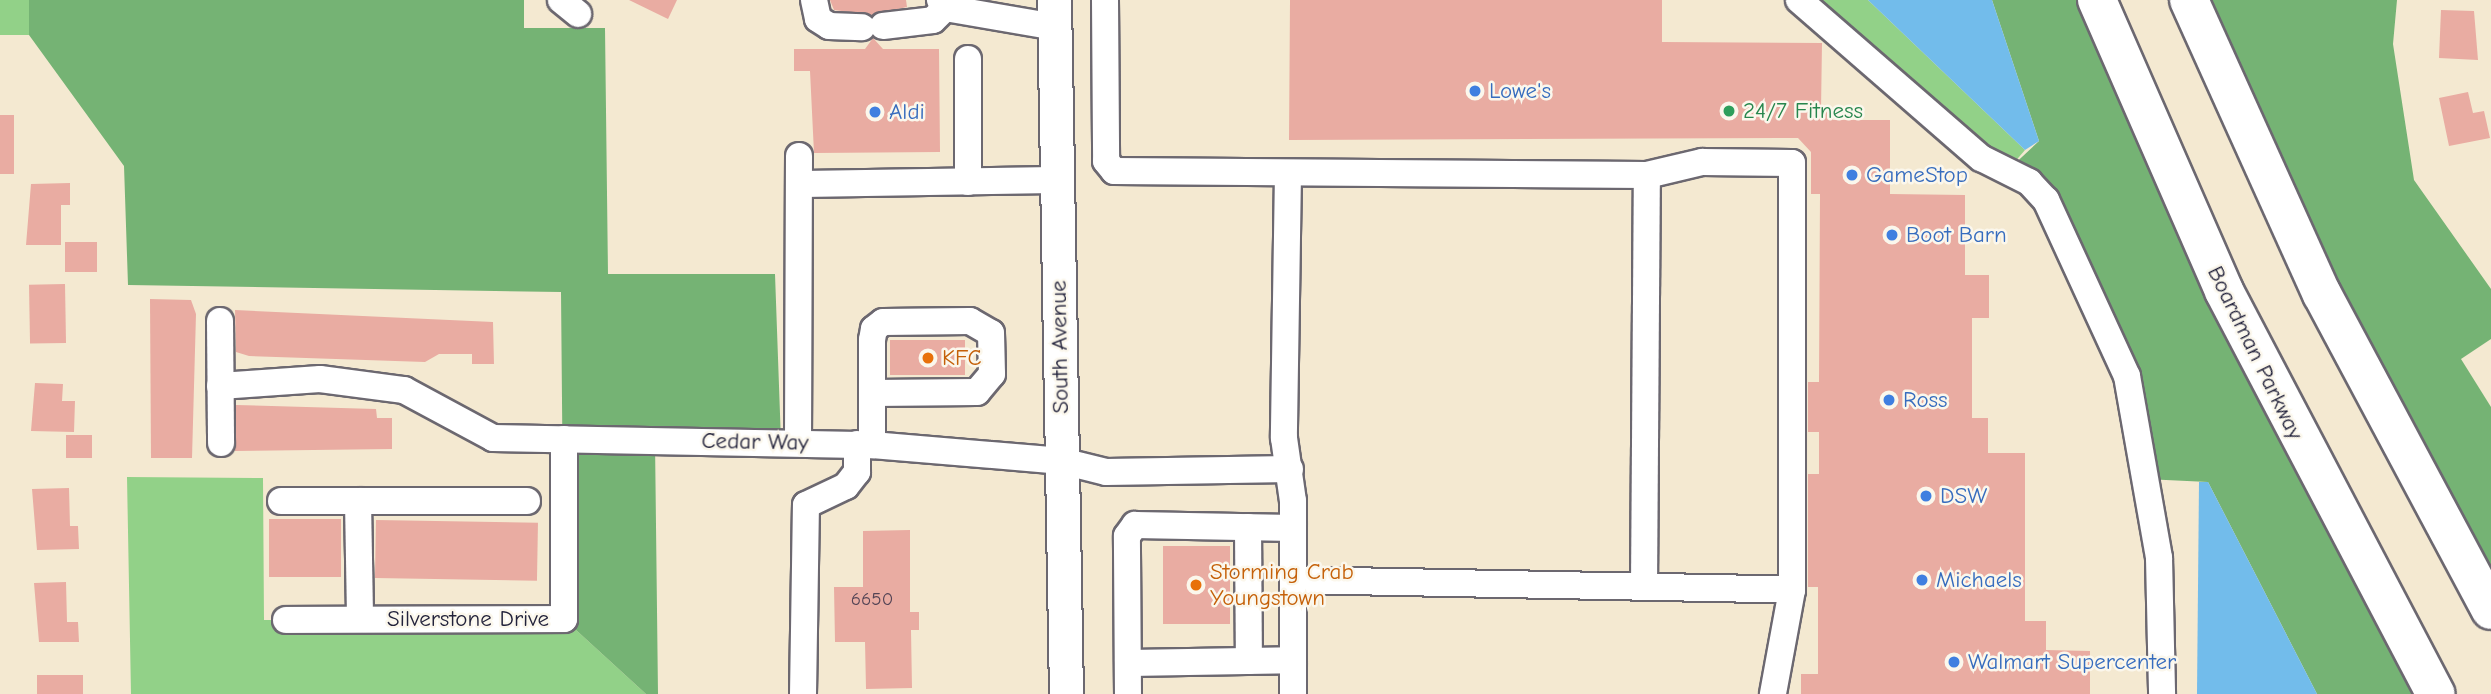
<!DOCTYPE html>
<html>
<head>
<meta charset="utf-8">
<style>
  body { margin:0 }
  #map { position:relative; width:2491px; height:694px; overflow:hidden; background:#f4e9d1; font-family:"Comic Neue",sans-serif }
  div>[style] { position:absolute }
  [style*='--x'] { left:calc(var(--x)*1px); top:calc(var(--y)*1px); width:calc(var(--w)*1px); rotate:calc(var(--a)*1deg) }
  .green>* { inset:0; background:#92d188; transform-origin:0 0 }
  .forest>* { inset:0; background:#75b374 }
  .water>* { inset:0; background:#72bceb }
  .building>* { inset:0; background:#e9aca2; transform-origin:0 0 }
  .roads { filter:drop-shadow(2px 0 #6c6870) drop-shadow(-2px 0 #6c6870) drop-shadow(0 2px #6c6870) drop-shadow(0 -2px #6c6870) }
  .minor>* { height:26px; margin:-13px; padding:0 13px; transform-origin:13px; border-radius:13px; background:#fff }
  .major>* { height:33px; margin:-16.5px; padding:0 16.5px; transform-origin:16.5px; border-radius:16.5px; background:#fff }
  .highway>* { height:38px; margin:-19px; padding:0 19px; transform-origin:19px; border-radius:19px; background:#fff }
  .dots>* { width:19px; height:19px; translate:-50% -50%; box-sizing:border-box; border:4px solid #fbf7ec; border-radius:50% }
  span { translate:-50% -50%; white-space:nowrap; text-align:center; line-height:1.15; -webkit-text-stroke:5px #fbf7ec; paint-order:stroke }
  .number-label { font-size:19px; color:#544455 }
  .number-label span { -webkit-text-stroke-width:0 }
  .shop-label { font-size:23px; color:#366cbe }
  .left { translate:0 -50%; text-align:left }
  .leisure-label { font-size:23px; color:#27864d }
  .street-label { font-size:23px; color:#22223b }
  .food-label { font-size:23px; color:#c56008 }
</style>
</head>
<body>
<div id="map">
  <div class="green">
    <div style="left:0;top:0;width:29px;height:35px"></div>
    <div style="clip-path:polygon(1799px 0,1868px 0,2025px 150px,2007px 171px)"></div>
    <div style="clip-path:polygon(127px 477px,263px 478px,264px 620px,564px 619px,646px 694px,131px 694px)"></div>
  </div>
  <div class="forest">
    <div style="clip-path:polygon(29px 0,524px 0,524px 28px,605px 28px,608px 274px,775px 274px,781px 442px,655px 441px,658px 694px,646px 694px,564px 619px,561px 292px,128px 285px,124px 166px,29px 35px)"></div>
    <div style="clip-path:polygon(1992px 0,2097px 0,2436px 694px,2317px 694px,2208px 482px,2145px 479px,2127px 376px,2046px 200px,2007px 171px,2039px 141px)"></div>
    <div style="clip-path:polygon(2189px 0,2397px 0,2393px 44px,2414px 180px,2491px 289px,2491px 339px,2461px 359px,2491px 407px,2491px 610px)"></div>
  </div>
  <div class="water">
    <div style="clip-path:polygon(1868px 0,1992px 0,2039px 141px,2025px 150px)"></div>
    <div style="clip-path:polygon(2199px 482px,2208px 482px,2317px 694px,2197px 694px)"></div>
  </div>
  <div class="building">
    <div style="clip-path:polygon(629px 0,677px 0,668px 19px)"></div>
    <div style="clip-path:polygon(830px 0,906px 0,907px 7px,872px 15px,834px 10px)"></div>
    <div style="clip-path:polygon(1290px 0,1662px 0,1662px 42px,1822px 43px,1821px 110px,1833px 110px,1833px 120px,1890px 120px,1890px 194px,1965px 195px,1965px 275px,1989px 275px,1989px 318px,1972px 318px,1972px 418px,1988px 418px,1988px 453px,2025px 453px,2025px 621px,2046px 621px,2046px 650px,2090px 651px,2090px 694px,1801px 694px,1801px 674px,1818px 674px,1818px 587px,1808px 587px,1808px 474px,1819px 474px,1819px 432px,1808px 432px,1808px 382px,1819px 382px,1820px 194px,1811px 194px,1811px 152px,1798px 138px,1289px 140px)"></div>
    <div style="clip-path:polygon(2441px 10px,2474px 11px,2478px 60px,2439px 58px)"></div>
    <div style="clip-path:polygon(873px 38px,883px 49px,939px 49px,940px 152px,814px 153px,810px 71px,794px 71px,794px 49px,865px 49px)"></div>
    <div style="clip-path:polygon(2468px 92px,2473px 113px,2484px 111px,2490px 138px,2449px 146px,2439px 98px)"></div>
    <div style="left:0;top:115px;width:14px;height:59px"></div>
    <div style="clip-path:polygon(70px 183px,70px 205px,61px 205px,61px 245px,26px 245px,31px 184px)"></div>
    <div style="left:65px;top:242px;width:32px;height:30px"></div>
    <div style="left:65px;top:284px;width:59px;height:36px;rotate:89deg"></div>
    <div style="clip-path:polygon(150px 299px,191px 300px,196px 314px,192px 458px,151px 458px)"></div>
    <div style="clip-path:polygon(235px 310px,493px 322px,494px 364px,472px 364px,472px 354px,439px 354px,425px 362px,249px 356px,236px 352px)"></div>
    <div style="left:965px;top:340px;width:35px;height:75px;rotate:90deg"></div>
    <div style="clip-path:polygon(35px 383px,63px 384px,62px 401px,75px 401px,74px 432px,31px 431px)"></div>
    <div style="clip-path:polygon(236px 405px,376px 409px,377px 418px,392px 418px,392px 449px,235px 451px)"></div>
    <div style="left:92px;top:435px;width:23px;height:26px;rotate:90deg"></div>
    <div style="clip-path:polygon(69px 488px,70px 526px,78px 526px,79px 549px,37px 550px,32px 489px)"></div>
    <div style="left:269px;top:519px;width:72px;height:58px"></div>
    <div style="left:376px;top:520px;width:162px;height:58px;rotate:1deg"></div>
    <div style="clip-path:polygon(910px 530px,910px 612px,919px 612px,919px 630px,911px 630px,912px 688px,866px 689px,865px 642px,835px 642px,834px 587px,863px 587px,863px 531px)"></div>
    <div style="left:1163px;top:546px;width:67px;height:78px"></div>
    <div style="clip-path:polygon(66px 582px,67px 622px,78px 622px,79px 642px,39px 642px,34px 583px)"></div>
    <div style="left:83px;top:675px;width:19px;height:46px;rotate:90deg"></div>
  </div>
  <div class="roads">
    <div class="minor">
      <div style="--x:561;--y:0;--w:22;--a:39"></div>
      <div style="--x:814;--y:0;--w:19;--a:78"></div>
      <div style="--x:818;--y:19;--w:13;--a:32"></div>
      <div style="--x:829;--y:26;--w:33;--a:2"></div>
      <div style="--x:940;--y:0;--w:9;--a:58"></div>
      <div style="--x:945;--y:8;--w:112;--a:9.8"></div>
      <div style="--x:1105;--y:0;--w:161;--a:89.6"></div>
      <div style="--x:1106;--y:161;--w:13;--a:51"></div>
      <div style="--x:1114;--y:171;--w:533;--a:0.43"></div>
      <div style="--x:1647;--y:175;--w:57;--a:-13.3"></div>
      <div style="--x:1702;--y:162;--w:90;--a:0.6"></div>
      <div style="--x:1792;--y:163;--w:427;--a:90"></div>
      <div style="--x:1792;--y:590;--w:106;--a:100.4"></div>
      <div style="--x:1799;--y:0;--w:241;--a:41"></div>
      <div style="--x:1981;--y:158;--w:54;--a:26.6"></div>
      <div style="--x:2029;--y:182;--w:25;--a:47"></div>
      <div style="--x:2046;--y:200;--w:194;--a:65.3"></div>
      <div style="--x:2127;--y:376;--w:185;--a:80"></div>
      <div style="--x:2159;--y:558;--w:136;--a:88.7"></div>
      <div style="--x:883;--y:26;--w:50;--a:-6.8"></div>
      <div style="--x:933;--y:20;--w:17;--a:-45"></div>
      <div style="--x:968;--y:59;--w:123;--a:90"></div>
      <div style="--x:1288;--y:173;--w:265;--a:90.9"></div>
      <div style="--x:1284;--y:438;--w:64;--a:81.9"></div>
      <div style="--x:1293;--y:501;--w:193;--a:90"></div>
      <div style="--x:800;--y:184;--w:257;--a:-0.9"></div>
      <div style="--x:220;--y:321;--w:122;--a:89.5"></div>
      <div style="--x:220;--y:386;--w:100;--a:-4"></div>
      <div style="--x:320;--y:379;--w:85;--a:7.5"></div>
      <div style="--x:404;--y:390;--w:101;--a:28.3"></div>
      <div style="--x:493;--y:438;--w:379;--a:1.1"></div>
      <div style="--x:872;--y:445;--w:191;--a:4.8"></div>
      <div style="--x:1062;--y:461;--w:45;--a:14"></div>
      <div style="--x:1106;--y:472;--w:184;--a:-0.9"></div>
      <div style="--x:798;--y:442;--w:286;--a:-89.8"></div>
      <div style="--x:872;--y:445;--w:105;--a:-90"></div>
      <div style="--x:872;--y:340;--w:11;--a:-80"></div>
      <div style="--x:874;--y:329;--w:11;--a:-38"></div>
      <div style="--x:883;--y:322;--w:87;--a:-0.7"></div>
      <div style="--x:970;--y:321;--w:24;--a:30"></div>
      <div style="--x:991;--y:333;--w:41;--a:88.6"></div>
      <div style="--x:992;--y:374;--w:23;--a:130"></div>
      <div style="--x:977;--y:392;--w:104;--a:179.4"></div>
      <div style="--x:281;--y:501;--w:246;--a:0"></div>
      <div style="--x:358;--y:501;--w:117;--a:89"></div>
      <div style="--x:1248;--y:527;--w:134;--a:89.6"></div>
      <div style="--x:1293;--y:580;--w:499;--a:1.1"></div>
      <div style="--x:1644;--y:587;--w:412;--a:-89.6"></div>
      <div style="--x:286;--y:620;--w:278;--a:-0.2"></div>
      <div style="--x:564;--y:619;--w:180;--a:-90"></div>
      <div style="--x:1128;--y:663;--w:165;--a:-1"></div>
      <div style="--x:803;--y:694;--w:189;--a:-89.1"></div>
      <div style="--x:806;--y:505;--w:44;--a:-25.4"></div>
      <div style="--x:846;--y:486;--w:18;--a:-52"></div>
      <div style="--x:857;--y:472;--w:28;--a:-90"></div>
      <div style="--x:1128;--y:694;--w:158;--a:-90.4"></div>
      <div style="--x:1127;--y:536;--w:14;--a:-54"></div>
      <div style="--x:1135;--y:525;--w:158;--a:1.1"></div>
    </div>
    <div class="major">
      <div style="--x:1054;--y:0;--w:694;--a:89.01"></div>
    </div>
    <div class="highway">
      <div style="--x:2097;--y:0;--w:318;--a:66.4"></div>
      <div style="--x:2224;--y:291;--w:455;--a:62.3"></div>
      <div style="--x:2189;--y:0;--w:323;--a:65.7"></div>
      <div style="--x:2322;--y:294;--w:358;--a:61.9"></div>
    </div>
  </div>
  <div class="dots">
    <div style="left:1475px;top:91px;background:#3f7fe0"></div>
    <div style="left:1729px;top:111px;background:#2e9e5b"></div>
    <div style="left:875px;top:112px;background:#3f7fe0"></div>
    <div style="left:1852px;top:175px;background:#3f7fe0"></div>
    <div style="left:1892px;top:235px;background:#3f7fe0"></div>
    <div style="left:928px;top:358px;background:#e8710a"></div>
    <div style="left:1889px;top:400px;background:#3f7fe0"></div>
    <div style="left:1926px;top:496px;background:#3f7fe0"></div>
    <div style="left:1922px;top:580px;background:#3f7fe0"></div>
    <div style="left:1196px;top:585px;background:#e8710a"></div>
    <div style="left:1954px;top:662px;background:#3f7fe0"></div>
  </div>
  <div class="number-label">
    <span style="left:872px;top:600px">6650</span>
  </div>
  <div class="shop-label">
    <span class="left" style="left:1489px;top:91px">Lowe's</span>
    <span class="left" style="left:889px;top:112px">Aldi</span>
    <span class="left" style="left:1866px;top:175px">GameStop</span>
    <span class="left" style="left:1906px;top:235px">Boot Barn</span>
    <span class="left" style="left:1903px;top:400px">Ross</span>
    <span class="left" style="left:1940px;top:496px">DSW</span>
    <span class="left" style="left:1936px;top:580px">Michaels</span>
    <span class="left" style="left:1968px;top:662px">Walmart Supercenter</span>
  </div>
  <div class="leisure-label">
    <span class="left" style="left:1743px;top:111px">24/7 Fitness</span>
  </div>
  <div class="street-label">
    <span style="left:1060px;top:347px;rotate:-91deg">South Avenue</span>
    <span style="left:2255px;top:353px;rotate:64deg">Boardman Parkway</span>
    <span style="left:755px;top:442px;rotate:1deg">Cedar Way</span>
    <span style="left:468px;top:619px">Silverstone Drive</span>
  </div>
  <div class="food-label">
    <span class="left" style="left:942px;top:358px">KFC</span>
    <span class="left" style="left:1210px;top:585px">Storming Crab<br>Youngstown</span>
  </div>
</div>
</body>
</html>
